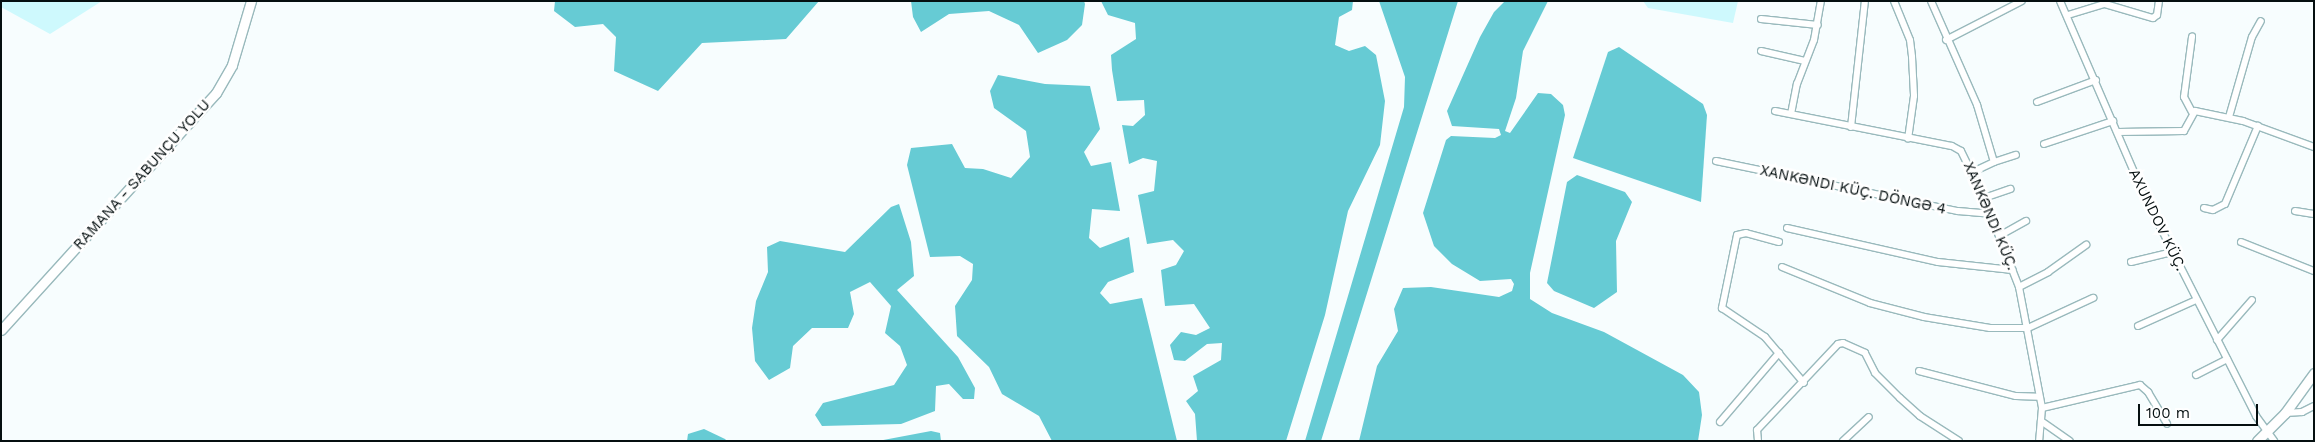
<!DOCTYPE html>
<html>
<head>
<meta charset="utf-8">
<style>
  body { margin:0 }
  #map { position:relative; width:2315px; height:442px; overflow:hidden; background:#f7fdfe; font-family:"Work Sans",sans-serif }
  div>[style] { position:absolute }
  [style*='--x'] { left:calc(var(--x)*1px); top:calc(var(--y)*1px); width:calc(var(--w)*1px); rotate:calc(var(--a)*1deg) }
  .built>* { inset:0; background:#cef9fd }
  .water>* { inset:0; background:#66cbd4 }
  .roads { filter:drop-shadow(1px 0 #99b9bc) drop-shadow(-1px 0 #99b9bc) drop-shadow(0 1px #99b9bc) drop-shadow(0 -1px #99b9bc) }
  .street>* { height:6px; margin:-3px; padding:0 3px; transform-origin:3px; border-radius:3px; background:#fff }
  .secondary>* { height:9px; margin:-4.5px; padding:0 4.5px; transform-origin:4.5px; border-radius:4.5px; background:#fff }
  span { translate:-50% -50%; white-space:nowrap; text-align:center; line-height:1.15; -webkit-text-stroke:5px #fff; paint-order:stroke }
  .street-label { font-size:15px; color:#050f10 }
  .frame { position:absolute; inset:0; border:2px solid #050f10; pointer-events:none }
  .scale { position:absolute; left:2138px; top:404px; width:120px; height:22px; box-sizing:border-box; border:2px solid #050f10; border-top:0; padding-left:6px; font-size:15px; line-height:18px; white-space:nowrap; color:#050f10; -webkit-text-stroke:4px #fff; paint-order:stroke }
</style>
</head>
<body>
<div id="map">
  <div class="built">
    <div style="clip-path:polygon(1px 1px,102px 1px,50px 34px,1px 7px)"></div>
    <div style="clip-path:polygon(1643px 1px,1738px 1px,1733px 23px,1648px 8px)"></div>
  </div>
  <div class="water">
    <div style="clip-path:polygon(555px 1px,819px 1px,786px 39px,702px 43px,658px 91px,614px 71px,616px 37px,603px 24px,575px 27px,554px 11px)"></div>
    <div style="clip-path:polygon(911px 1px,1084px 1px,1085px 4px,1082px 25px,1067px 40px,1038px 53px,1019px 25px,989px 11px,949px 14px,921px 32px,913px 17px)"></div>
    <div style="clip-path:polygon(1101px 1px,1353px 1px,1352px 10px,1339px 17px,1335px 45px,1349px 51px,1365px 46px,1376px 55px,1385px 101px,1380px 145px,1348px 211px,1325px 315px,1286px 441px,1197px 441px,1195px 414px,1186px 401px,1198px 391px,1193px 376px,1221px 360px,1222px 343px,1207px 344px,1185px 361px,1174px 360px,1170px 345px,1181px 332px,1196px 335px,1210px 328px,1194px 304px,1165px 306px,1161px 270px,1176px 265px,1184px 251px,1173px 240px,1147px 244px,1138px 195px,1154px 191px,1157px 161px,1143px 158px,1129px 164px,1122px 125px,1133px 126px,1145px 115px,1144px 100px,1117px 101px,1112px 70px,1111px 55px,1136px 39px,1135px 23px,1108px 15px)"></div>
    <div style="clip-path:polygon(1379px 1px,1458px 1px,1321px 441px,1305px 441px,1404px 107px,1405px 77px)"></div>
    <div style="clip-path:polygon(1505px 1px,1548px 1px,1523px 51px,1516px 98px,1505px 131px,1510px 133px,1538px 93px,1551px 94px,1563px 105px,1565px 115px,1530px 273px,1530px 299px,1552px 313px,1604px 332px,1683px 375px,1699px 392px,1702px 415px,1698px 441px,1359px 441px,1377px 366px,1398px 331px,1394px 309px,1403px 288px,1431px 287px,1499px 297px,1512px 291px,1514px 284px,1511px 279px,1480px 281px,1452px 264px,1434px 246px,1423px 213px,1446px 140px,1451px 136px,1495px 138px,1501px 135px,1499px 129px,1452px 126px,1447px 111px,1480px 37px,1494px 12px)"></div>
    <div style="clip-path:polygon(1619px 47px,1703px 104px,1707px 115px,1701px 202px,1573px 158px,1608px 52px)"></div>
    <div style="clip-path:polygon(998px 75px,1045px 84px,1090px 86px,1100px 129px,1084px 152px,1091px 166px,1111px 162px,1120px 211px,1092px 209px,1089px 238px,1100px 248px,1129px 237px,1134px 272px,1108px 282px,1100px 293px,1110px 304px,1142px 298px,1177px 441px,1052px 441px,1039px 416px,1002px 394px,989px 367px,957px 336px,955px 306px,972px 280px,973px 264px,960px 256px,930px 257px,907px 165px,911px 148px,952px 144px,965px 168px,983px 169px,1011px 178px,1030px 157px,1026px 131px,994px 108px,990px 91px)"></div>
    <div style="clip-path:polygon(1577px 175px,1625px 192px,1632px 202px,1616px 241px,1617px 292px,1594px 308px,1554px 291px,1547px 283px,1567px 182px)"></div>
    <div style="clip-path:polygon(899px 204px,911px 242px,914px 276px,897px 290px,958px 357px,975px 388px,974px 399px,963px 399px,949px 384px,936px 386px,935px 411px,901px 424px,822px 426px,815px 415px,823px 403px,894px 385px,907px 365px,900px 346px,885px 333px,891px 306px,870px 282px,850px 292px,854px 314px,848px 328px,812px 328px,793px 346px,790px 368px,769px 380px,755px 361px,752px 328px,756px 301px,768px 272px,767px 247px,780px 241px,845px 252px,891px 207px)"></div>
    <div style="clip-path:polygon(704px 429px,725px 439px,727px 441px,687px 441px,688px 434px)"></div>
    <div style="clip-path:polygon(931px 431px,940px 433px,941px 441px,878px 441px)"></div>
  </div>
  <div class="roads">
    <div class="street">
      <div style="--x:1894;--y:1;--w:42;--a:67.7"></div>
      <div style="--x:1910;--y:40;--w:17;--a:83"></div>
      <div style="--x:1912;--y:57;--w:39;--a:87"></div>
      <div style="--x:1914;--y:96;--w:43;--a:97.9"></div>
      <div style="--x:1931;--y:1;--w:114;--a:66.1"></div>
      <div style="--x:1977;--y:105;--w:59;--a:73.4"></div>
      <div style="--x:1994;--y:162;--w:23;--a:155"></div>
      <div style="--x:2060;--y:1;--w:211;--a:66.6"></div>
      <div style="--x:2144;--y:195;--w:248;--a:63.1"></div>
      <div style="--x:2256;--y:416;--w:31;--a:54"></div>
      <div style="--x:2068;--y:15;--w:39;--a:-17"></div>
      <div style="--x:2105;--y:4;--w:50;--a:16.3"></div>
      <div style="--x:2153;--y:18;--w:5;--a:-37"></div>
      <div style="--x:2157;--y:15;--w:14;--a:-82"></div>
      <div style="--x:1761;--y:19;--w:57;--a:6"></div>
      <div style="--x:1946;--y:40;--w:85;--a:-27.2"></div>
      <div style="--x:1761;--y:51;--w:45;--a:12.8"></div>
      <div style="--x:2037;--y:102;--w:63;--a:-20.4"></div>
      <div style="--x:1775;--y:111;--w:180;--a:11.2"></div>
      <div style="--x:1952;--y:146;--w:10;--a:29"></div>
      <div style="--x:1961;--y:151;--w:52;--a:63.9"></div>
      <div style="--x:1984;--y:198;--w:96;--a:68.5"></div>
      <div style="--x:2019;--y:287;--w:123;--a:79.2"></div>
      <div style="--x:2042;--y:408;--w:33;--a:95"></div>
      <div style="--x:2192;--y:112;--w:17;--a:-118"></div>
      <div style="--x:2184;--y:97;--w:61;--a:-82.4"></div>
      <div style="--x:1791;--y:114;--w:31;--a:-79"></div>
      <div style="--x:1797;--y:84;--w:47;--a:-68.9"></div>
      <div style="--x:1814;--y:40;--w:40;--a:-80"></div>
      <div style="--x:2229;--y:117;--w:83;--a:-74"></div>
      <div style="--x:2252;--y:37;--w:18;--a:-61"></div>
      <div style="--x:1851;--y:127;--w:127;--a:-83.7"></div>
      <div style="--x:2118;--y:132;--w:66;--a:-0.9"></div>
      <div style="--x:2184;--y:131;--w:23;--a:-61"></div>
      <div style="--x:2195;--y:111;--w:49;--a:11.8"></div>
      <div style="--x:2243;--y:121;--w:76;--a:20.1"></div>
      <div style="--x:2044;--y:144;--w:73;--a:-18.4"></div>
      <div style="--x:1716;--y:161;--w:247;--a:11.7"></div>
      <div style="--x:1958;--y:211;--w:32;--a:5"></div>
      <div style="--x:1994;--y:162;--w:23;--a:-18"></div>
      <div style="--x:1984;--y:198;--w:28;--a:-19"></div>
      <div style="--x:2204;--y:208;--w:9;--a:13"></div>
      <div style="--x:2213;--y:210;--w:13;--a:-27"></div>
      <div style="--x:2225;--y:204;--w:85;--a:-67.1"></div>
      <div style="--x:2295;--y:211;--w:19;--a:9"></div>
      <div style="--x:1787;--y:228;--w:155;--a:12.7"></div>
      <div style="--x:1938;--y:262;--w:75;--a:6.1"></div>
      <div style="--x:1999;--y:236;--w:31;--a:-29"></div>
      <div style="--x:1779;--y:242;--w:34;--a:-165"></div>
      <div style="--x:1746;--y:233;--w:9;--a:167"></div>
      <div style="--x:1737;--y:235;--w:75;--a:101.6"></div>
      <div style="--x:1722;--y:308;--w:52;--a:34"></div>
      <div style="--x:1765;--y:337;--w:60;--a:49.7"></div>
      <div style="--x:2241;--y:242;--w:79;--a:21.7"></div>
      <div style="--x:2131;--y:262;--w:42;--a:-13.7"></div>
      <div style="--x:1782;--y:267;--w:95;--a:22.2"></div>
      <div style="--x:1870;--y:303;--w:56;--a:14.5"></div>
      <div style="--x:1924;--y:317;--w:67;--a:9.5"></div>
      <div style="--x:1990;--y:328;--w:38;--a:0"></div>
      <div style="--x:2028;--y:328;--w:72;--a:-24.8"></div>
      <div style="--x:2019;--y:287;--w:33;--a:-27"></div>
      <div style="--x:2048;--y:272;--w:47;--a:-35.4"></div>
      <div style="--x:2138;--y:326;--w:64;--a:-24.1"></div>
      <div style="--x:2217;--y:340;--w:53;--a:-48.8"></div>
      <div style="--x:1919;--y:371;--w:100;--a:14.5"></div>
      <div style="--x:2016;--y:396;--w:23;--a:2"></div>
      <div style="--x:2196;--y:375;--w:35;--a:-27"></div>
      <div style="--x:2042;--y:408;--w:101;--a:-13.2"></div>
      <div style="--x:2140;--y:385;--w:11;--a:41"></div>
      <div style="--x:2148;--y:392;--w:37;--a:59"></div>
      <div style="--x:2285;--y:413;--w:17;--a:-3"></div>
      <div style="--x:2302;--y:412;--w:13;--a:-27"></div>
      <div style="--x:2041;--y:421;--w:35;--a:35"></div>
      <div style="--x:1720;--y:422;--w:91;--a:-49.5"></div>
      <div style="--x:1758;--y:441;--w:11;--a:-95"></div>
      <div style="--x:1757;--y:430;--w:118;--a:-46.7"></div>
      <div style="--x:1838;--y:344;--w:5;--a:-11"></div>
      <div style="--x:1843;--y:343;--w:24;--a:24"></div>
      <div style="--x:1865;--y:353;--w:22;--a:63"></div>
      <div style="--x:1875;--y:373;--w:35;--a:45"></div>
      <div style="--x:1900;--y:398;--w:27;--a:42"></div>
      <div style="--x:1920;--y:416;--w:46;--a:32.7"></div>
      <div style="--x:1843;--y:441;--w:35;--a:-43"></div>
    </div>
    <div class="secondary">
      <div style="--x:1;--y:330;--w:320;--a:-47.8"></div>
      <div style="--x:216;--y:93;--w:32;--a:-60"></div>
      <div style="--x:232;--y:65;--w:67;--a:-73.5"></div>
      <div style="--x:2257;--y:441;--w:40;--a:-45"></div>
      <div style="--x:2285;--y:413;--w:49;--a:-54.1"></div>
    </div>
  </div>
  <div class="street-label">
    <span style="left:142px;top:175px;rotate:-48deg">RAMANA - SABUNÇU YOLU</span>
    <span style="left:1853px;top:190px;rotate:12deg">XANKƏNDI KÜÇ. DÖNGƏ 4</span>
    <span style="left:1990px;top:216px;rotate:67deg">XANKƏNDI KÜÇ.</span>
    <span style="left:2157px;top:220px;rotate:64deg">AXUNDOV KÜÇ.</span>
  </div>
  <div class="frame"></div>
  <div class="scale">100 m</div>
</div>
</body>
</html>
